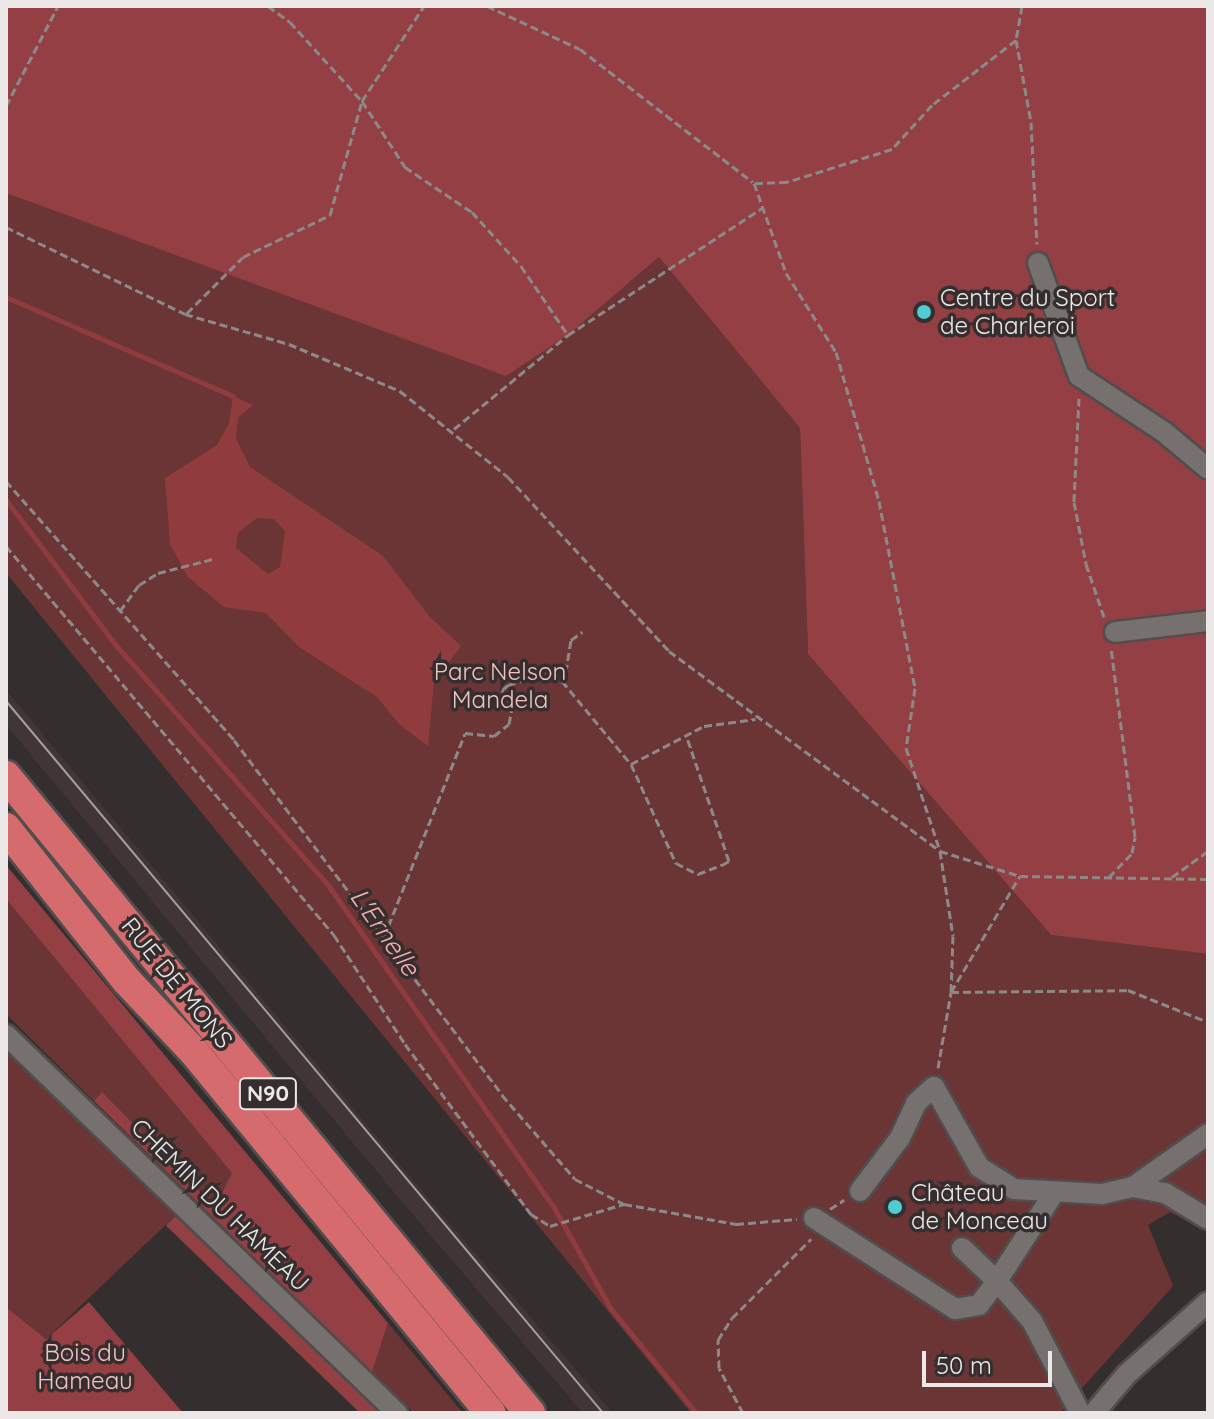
<!DOCTYPE html>
<html>
<head>
<meta charset="utf-8">
<style>
  body { margin:0 }
  #map { position:relative; width:1214px; height:1419px; overflow:hidden; background:#342f2e; font-family:Quicksand,sans-serif }
  div>[style] { position:absolute }
  [style*='--x'] { left:calc(var(--x)*1px); top:calc(var(--y)*1px); width:calc(var(--w)*1px); rotate:calc(var(--a)*1deg) }
  .built>* { inset:0; background:#423535 }
  .green>* { inset:0; background:#6b3435 }
  .forest>* { inset:0; background:#943f43; transform-origin:0 0 }
  .water>* { inset:0; background:#903c3f }
  .stream>* { height:5px; margin:-2.5px; padding:0 2.5px; transform-origin:2.5px; border-radius:2.5px; background:#903c3f }
  .path>* { height:3px; margin-top:-1.5px; transform-origin:0; background:repeating-linear-gradient(90deg,#8d8988 0 8px,transparent 0 12px) }
  .roads { filter:drop-shadow(2px 0 #524d4d) drop-shadow(-2px 0 #524d4d) drop-shadow(0 2px #524d4d) drop-shadow(0 -2px #524d4d) }
  .minor>* { height:20px; margin:-10px; padding:0 10px; transform-origin:10px; border-radius:10px; background:#76706f }
  .highway>* { height:30px; margin:-15px; padding:0 15px; transform-origin:15px; border-radius:15px; background:#d66b6e }
  .tram>* { height:2px; margin:-1px; padding:0 1px; transform-origin:1px; border-radius:1px; background:#a49f9f }
  .dots>* { width:22px; height:22px; translate:-50% -50%; box-sizing:border-box; border:4px solid #342f2e; border-radius:50% }
  span { translate:-50% -50%; white-space:nowrap; text-align:center; line-height:1.15; -webkit-text-stroke:7px #342f2e; paint-order:stroke }
  .shield-label span { padding:2px 6px; background:#342f2e; border:2px solid; border-radius:6px; -webkit-text-stroke-width:0 }
  .shield-label { font-size:22px; color:#ece8e8; font-weight:700 }
  .poi-label { font-size:24px; color:#ece8e8 }
  .left { translate:0 -50%; text-align:left }
  .park-label { font-size:24px; color:#f3c1c0 }
  .street-label { font-size:24px; color:#ece8e8 }
  .water-label { font-size:26px; color:#f6adac; font-style:italic }
  .frame { position:absolute; inset:0; border:8px solid #ece8e8; pointer-events:none }
  .scale { position:absolute; left:922px; top:1351px; width:130px; height:36px; box-sizing:border-box; border:4px solid #ece8e8; border-top:0; padding-left:10px; font-size:24px; line-height:28px; white-space:nowrap; color:#ece8e8; -webkit-text-stroke:6px #342f2e; paint-order:stroke }
</style>
</head>
<body>
<div id="map">
  <div class="built">
    <div style="clip-path:polygon(6px 690px,425px 1195px,613px 1413px,583px 1413px,408px 1209px,6px 725px)"></div>
  </div>
  <div class="green">
    <div style="clip-path:polygon(6px 193px,506px 375px,568px 335px,659px 257px,800px 428px,808px 654px,1051px 935px,1208px 954px,1208px 1228px,1170px 1212px,1148px 1225px,1173px 1286px,1060px 1413px,691px 1413px,6px 573px)"></div>
    <div style="clip-path:polygon(6px 899px,233px 1173px,214px 1207px,102px 1093px,94px 1101px,6px 1014px)"></div>
    <div style="clip-path:polygon(6px 1049px,177px 1214px,46px 1339px,6px 1307px)"></div>
    <div style="clip-path:polygon(388px 1323px,463px 1413px,414px 1413px,372px 1372px)"></div>
  </div>
  <div class="forest">
    <div style="clip-path:polygon(6px 6px,1208px 6px,1208px 954px,1051px 935px,808px 654px,800px 428px,659px 257px,568px 335px,506px 376px,6px 193px)"></div>
    <div style="clip-path:polygon(6px 865px,388px 1323px,372px 1372px,94px 1101px,102px 1092px,215px 1207px,232px 1173px,6px 899px)"></div>
    <div style="left:177px;top:1214px;width:284px;height:16px;rotate:44deg"></div>
    <div style="clip-path:polygon(89px 1302px,183px 1413px,6px 1413px,6px 1307px,46px 1339px)"></div>
  </div>
  <div class="water">
    <div style="clip-path:polygon(evenodd,233px 396px,253px 405px,238px 418px,236px 439px,250px 467px,383px 556px,429px 616px,461px 646px,434px 682px,428px 746px,399px 724px,377px 697px,299px 647px,266px 613px,224px 607px,187px 576px,170px 544px,165px 478px,217px 445px,229px 423px,233px 396px,257px 518px,274px 519px,285px 531px,280px 567px,268px 574px,236px 548px,238px 533px,257px 518px)"></div>
  </div>
  <div class="stream">
    <div style="--x:6;--y:297;--w:248;--a:23.6"></div>
    <div style="--x:6;--y:500;--w:179;--a:52.9"></div>
    <div style="--x:114;--y:643;--w:323;--a:48.5"></div>
    <div style="--x:328;--y:885;--w:392;--a:55"></div>
    <div style="--x:553;--y:1206;--w:118;--a:60.6"></div>
    <div style="--x:611;--y:1309;--w:134;--a:50.7"></div>
  </div>
  <div class="path">
    <div style="--x:268;--y:6;--w:27;--a:36"></div>
    <div style="--x:290;--y:22;--w:107;--a:47.7"></div>
    <div style="--x:362;--y:101;--w:79;--a:56.9"></div>
    <div style="--x:405;--y:167;--w:81;--a:33.9"></div>
    <div style="--x:472;--y:212;--w:73;--a:47.8"></div>
    <div style="--x:521;--y:266;--w:83;--a:55.7"></div>
    <div style="--x:487;--y:6;--w:102;--a:24.8"></div>
    <div style="--x:580;--y:49;--w:218;--a:37.6"></div>
    <div style="--x:1022;--y:6;--w:35;--a:100"></div>
    <div style="--x:1016;--y:40;--w:83;--a:79.6"></div>
    <div style="--x:1031;--y:122;--w:122;--a:87.2"></div>
    <div style="--x:1016;--y:40;--w:106;--a:142.3"></div>
    <div style="--x:932;--y:105;--w:59;--a:132.3"></div>
    <div style="--x:892;--y:149;--w:110;--a:162.6"></div>
    <div style="--x:787;--y:182;--w:33;--a:178"></div>
    <div style="--x:754;--y:183;--w:96;--a:70.4"></div>
    <div style="--x:786;--y:273;--w:93;--a:57.7"></div>
    <div style="--x:836;--y:352;--w:155;--a:73.9"></div>
    <div style="--x:879;--y:501;--w:190;--a:79.1"></div>
    <div style="--x:915;--y:688;--w:61;--a:98.5"></div>
    <div style="--x:906;--y:748;--w:108;--a:71.7"></div>
    <div style="--x:940;--y:851;--w:86;--a:81.3"></div>
    <div style="--x:953;--y:936;--w:56;--a:92"></div>
    <div style="--x:951;--y:992;--w:177;--a:-0.6"></div>
    <div style="--x:1128;--y:990;--w:86;--a:21.8"></div>
    <div style="--x:6;--y:106;--w:113;--a:-62.5"></div>
    <div style="--x:6;--y:227;--w:199;--a:25.9"></div>
    <div style="--x:185;--y:314;--w:108;--a:16.1"></div>
    <div style="--x:289;--y:344;--w:121;--a:22.9"></div>
    <div style="--x:400;--y:391;--w:138;--a:38.5"></div>
    <div style="--x:508;--y:477;--w:237;--a:47.2"></div>
    <div style="--x:669;--y:651;--w:337;--a:36.4"></div>
    <div style="--x:940;--y:851;--w:84;--a:17.4"></div>
    <div style="--x:1020;--y:876;--w:188;--a:0.9"></div>
    <div style="--x:187;--y:313;--w:79;--a:-45"></div>
    <div style="--x:243;--y:257;--w:97;--a:-25.8"></div>
    <div style="--x:330;--y:215;--w:118;--a:-74.3"></div>
    <div style="--x:362;--y:101;--w:113;--a:-56.9"></div>
    <div style="--x:1079;--y:398;--w:104;--a:92.8"></div>
    <div style="--x:1074;--y:502;--w:63;--a:79"></div>
    <div style="--x:1086;--y:564;--w:56;--a:71.2"></div>
    <div style="--x:454;--y:429;--w:148;--a:-39.5"></div>
    <div style="--x:568;--y:335;--w:232;--a:-33.2"></div>
    <div style="--x:6;--y:481;--w:345;--a:48.6"></div>
    <div style="--x:234;--y:740;--w:445;--a:52.9"></div>
    <div style="--x:502;--y:1095;--w:111;--a:49"></div>
    <div style="--x:575;--y:1179;--w:55;--a:27"></div>
    <div style="--x:624;--y:1204;--w:114;--a:10.1"></div>
    <div style="--x:736;--y:1224;--w:61;--a:-4.7"></div>
    <div style="--x:6;--y:546;--w:509;--a:49.86"></div>
    <div style="--x:334;--y:935;--w:130;--a:56.9"></div>
    <div style="--x:405;--y:1044;--w:212;--a:53.5"></div>
    <div style="--x:531;--y:1214;--w:22;--a:32"></div>
    <div style="--x:550;--y:1226;--w:77;--a:-16.6"></div>
    <div style="--x:120;--y:611;--w:32;--a:-54"></div>
    <div style="--x:139;--y:585;--w:22;--a:-32"></div>
    <div style="--x:158;--y:573;--w:57;--a:-14.3"></div>
    <div style="--x:564;--y:684;--w:45;--a:-81"></div>
    <div style="--x:571;--y:640;--w:14;--a:-36"></div>
    <div style="--x:631;--y:764;--w:109;--a:65.6"></div>
    <div style="--x:676;--y:863;--w:25;--a:27"></div>
    <div style="--x:698;--y:874;--w:26;--a:-21"></div>
    <div style="--x:722;--y:865;--w:8;--a:-30"></div>
    <div style="--x:729;--y:861;--w:133;--a:-108.8"></div>
    <div style="--x:1109;--y:877;--w:33;--a:-46"></div>
    <div style="--x:1132;--y:853;--w:16;--a:-79"></div>
    <div style="--x:1135;--y:837;--w:191;--a:-97.2"></div>
    <div style="--x:1172;--y:877;--w:44;--a:-35.8"></div>
    <div style="--x:384;--y:937;--w:219;--a:-68.3"></div>
    <div style="--x:465;--y:733;--w:29;--a:6"></div>
    <div style="--x:494;--y:736;--w:19;--a:-39"></div>
    <div style="--x:509;--y:724;--w:16;--a:-79"></div>
    <div style="--x:512;--y:708;--w:21;--a:-119"></div>
    <div style="--x:502;--y:690;--w:8;--a:-40"></div>
    <div style="--x:508;--y:685;--w:31;--a:-17"></div>
    <div style="--x:538;--y:676;--w:25;--a:12"></div>
    <div style="--x:562;--y:681;--w:108;--a:50.3"></div>
    <div style="--x:631;--y:764;--w:82;--a:-27.5"></div>
    <div style="--x:704;--y:726;--w:52;--a:-7.7"></div>
    <div style="--x:938;--y:1068;--w:77;--a:-80.3"></div>
    <div style="--x:951;--y:992;--w:135;--a:-59.3"></div>
    <div style="--x:830;--y:1209;--w:17;--a:-33"></div>
    <div style="--x:743;--y:1413;--w:51;--a:-118.1"></div>
    <div style="--x:719;--y:1368;--w:28;--a:-92"></div>
    <div style="--x:718;--y:1340;--w:26;--a:-58"></div>
    <div style="--x:732;--y:1318;--w:112;--a:-45"></div>
  </div>
  <div class="roads">
    <div class="minor">
      <div style="--x:1038;--y:263;--w:120;--a:70.1"></div>
      <div style="--x:1079;--y:376;--w:102;--a:33.4"></div>
      <div style="--x:1164;--y:432;--w:57;--a:40.1"></div>
      <div style="--x:1115;--y:632;--w:94;--a:-6.7"></div>
      <div style="--x:6;--y:1035;--w:544;--a:44.03"></div>
      <div style="--x:1133;--y:1187;--w:92;--a:-35.2"></div>
      <div style="--x:860;--y:1191;--w:66;--a:-53"></div>
      <div style="--x:900;--y:1138;--w:38;--a:-65"></div>
      <div style="--x:916;--y:1103;--w:24;--a:-42"></div>
      <div style="--x:934;--y:1087;--w:92;--a:60.6"></div>
      <div style="--x:979;--y:1167;--w:41;--a:32.2"></div>
      <div style="--x:1014;--y:1189;--w:88;--a:3.3"></div>
      <div style="--x:1102;--y:1194;--w:32;--a:-13"></div>
      <div style="--x:1133;--y:1187;--w:33;--a:11"></div>
      <div style="--x:1165;--y:1193;--w:50;--a:31.2"></div>
      <div style="--x:814;--y:1218;--w:168;--a:32.8"></div>
      <div style="--x:955;--y:1309;--w:24;--a:-9"></div>
      <div style="--x:979;--y:1305;--w:30;--a:-53"></div>
      <div style="--x:997;--y:1281;--w:53;--a:48.8"></div>
      <div style="--x:1032;--y:1321;--w:104;--a:62.4"></div>
      <div style="--x:962;--y:1248;--w:48;--a:43.3"></div>
      <div style="--x:997;--y:1281;--w:105;--a:-57.1"></div>
      <div style="--x:1094;--y:1413;--w:51;--a:-49.8"></div>
      <div style="--x:1127;--y:1374;--w:108;--a:-41.6"></div>
    </div>
    <div class="highway">
      <div style="--x:6;--y:776;--w:825;--a:50.56"></div>
      <div style="--x:6;--y:828;--w:195;--a:51.7"></div>
      <div style="--x:127;--y:981;--w:98;--a:46.7"></div>
      <div style="--x:194;--y:1052;--w:467;--a:50.6"></div>
    </div>
  </div>
  <div class="tram">
    <div style="--x:6;--y:701;--w:929;--a:50.02"></div>
  </div>
  <div class="dots">
    <div style="left:924px;top:312px;background:#51ccd3"></div>
    <div style="left:895px;top:1207px;background:#51ccd3"></div>
  </div>
  <div class="shield-label">
    <span style="left:268px;top:1094px">N90</span>
  </div>
  <div class="poi-label">
    <span class="left" style="left:940px;top:312px">Centre du Sport<br>de Charleroi</span>
    <span class="left" style="left:911px;top:1207px">Château<br>de Monceau</span>
  </div>
  <div class="park-label">
    <span style="left:500px;top:686px">Parc Nelson<br>Mandela</span>
    <span style="left:85px;top:1367px">Bois du<br>Hameau</span>
  </div>
  <div class="street-label">
    <span style="left:177px;top:983px;rotate:51deg">RUE DE MONS</span>
    <span style="left:220px;top:1205px;rotate:44deg">CHEMIN DU HAMEAU</span>
  </div>
  <div class="water-label">
    <span style="left:385px;top:932px;rotate:55deg">L'Ernelle</span>
  </div>
  <div class="frame"></div>
  <div class="scale">50 m</div>
</div>
</body>
</html>
